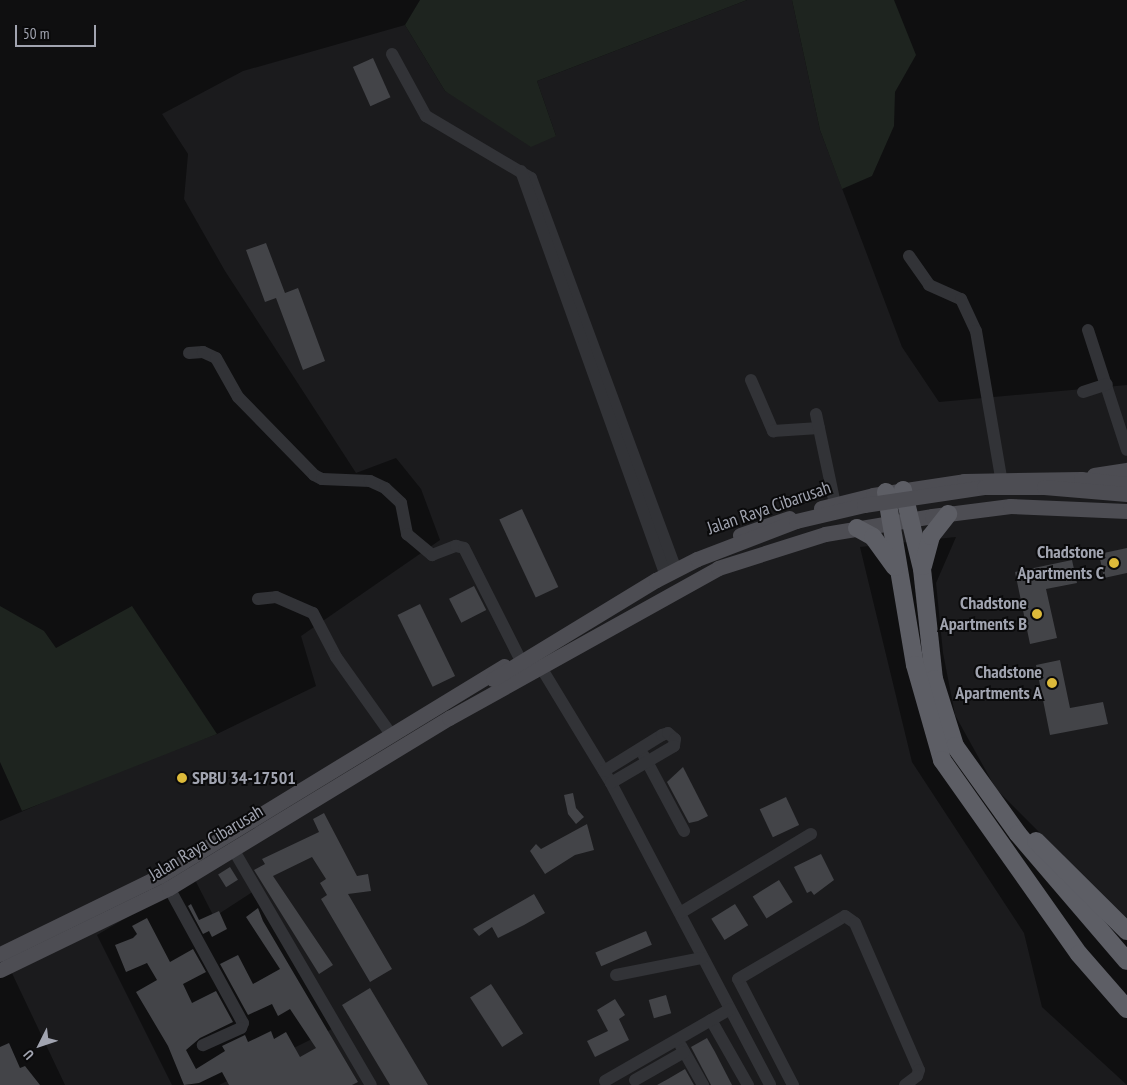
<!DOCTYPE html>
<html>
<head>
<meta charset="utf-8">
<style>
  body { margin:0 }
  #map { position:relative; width:1127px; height:1085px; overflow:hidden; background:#0f0f10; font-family:"PT Sans Narrow",sans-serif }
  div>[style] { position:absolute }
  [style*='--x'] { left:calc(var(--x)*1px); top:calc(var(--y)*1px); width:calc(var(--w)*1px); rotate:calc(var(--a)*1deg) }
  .built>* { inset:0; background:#1b1b1d }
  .green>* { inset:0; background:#1e241f }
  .building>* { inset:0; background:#434448; transform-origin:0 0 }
  .minor>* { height:12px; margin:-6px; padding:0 6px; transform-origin:6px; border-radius:6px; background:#323337 }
  .major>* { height:15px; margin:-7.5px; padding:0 7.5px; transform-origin:7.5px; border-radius:7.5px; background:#4d4d53 }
  .highway>* { height:18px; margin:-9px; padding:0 9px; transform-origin:9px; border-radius:9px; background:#5d5e65 }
  .major-bridge>* { height:15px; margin:-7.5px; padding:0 7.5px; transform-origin:7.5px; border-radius:7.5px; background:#4d4d53 }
  .dots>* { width:14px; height:14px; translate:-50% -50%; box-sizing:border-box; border:2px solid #0a0a0b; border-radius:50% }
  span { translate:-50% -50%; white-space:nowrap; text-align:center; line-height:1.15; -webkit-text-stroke:4px #0a0a0b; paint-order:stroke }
  .street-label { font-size:18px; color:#a1a4b0 }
  .poi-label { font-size:18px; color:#a1a4b0; font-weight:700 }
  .right { translate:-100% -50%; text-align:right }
  .left { translate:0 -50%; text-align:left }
  .north { position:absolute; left:15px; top:1020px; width:50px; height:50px; -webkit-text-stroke:4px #0a0a0b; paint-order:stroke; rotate:229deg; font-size:14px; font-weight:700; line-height:20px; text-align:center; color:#a1a4b0 }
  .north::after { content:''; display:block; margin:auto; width:18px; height:22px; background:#a1a4b0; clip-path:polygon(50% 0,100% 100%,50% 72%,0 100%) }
  .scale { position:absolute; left:15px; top:25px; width:81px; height:22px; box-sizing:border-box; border:2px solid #a1a4b0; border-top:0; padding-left:6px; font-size:15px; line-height:18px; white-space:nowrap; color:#a1a4b0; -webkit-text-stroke:4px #0a0a0b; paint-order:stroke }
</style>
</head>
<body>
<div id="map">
  <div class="built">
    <div style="clip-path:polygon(747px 0,792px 0,820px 130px,902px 347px,939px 402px,1127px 385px,1127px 920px,996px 789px,955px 715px,943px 653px,936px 583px,956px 537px,860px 547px,912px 762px,1024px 933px,1042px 1007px,1127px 1085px,219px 1085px,338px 1026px,254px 891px,214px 917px,194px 878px,97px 935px,172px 1085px,65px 1085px,0 948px,0 821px,121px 769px,217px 734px,316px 686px,301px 636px,440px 540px,421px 489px,396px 458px,356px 473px,225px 271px,184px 199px,188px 154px,162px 114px,243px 71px,405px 25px,445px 91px,556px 136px,537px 81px)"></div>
  </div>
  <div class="green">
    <div style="clip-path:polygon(420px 0,747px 0,537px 81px,556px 136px,531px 147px,445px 91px,405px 25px)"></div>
    <div style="clip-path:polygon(792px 0,894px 0,916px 55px,895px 92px,894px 126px,872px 176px,842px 189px,820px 130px)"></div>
    <div style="clip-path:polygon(0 606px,44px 631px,56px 648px,132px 606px,217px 734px,22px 811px,0 762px)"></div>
  </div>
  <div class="building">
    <div style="left:373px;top:58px;width:43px;height:22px;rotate:66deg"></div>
    <div style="clip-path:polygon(266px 243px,285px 293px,298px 288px,325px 361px,303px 370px,276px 298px,265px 302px,246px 250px)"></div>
    <div style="left:522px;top:509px;width:86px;height:25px;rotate:65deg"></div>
    <div style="clip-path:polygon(1127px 548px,1127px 573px,1104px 578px,1099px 554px)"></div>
    <div style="clip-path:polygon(1072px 560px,1077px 583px,1046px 589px,1057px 638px,1030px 644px,1015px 572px)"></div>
    <div style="left:474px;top:586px;width:27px;height:28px;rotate:63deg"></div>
    <div style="left:420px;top:604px;width:80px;height:25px;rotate:64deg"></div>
    <div style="clip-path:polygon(1060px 660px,1070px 708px,1103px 702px,1108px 724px,1050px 735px,1036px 665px)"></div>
    <div style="clip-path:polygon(683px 767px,708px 816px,698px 821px,689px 823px,667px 782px)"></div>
    <div style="clip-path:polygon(573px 793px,576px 808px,584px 817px,576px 824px,568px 814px,564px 795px)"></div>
    <div style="left:786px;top:797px;width:31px;height:29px;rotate:65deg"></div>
    <div style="clip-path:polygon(324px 813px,357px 876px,368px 874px,371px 891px,348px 894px,392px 969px,370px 982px,321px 899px,327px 895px,320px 883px,326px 879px,312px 857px,273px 876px,333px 965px,319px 974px,254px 870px,265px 864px,262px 859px,319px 832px,313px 819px)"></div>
    <div style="clip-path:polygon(587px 824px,594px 850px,575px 855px,545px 874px,530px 851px,536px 844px,541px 849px)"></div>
    <div style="clip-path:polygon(821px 854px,834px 880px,814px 895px,811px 891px,807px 893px,794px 867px)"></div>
    <div style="left:230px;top:867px;width:15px;height:14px;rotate:58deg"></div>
    <div style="left:779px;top:880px;width:26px;height:31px;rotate:58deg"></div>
    <div style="clip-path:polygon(534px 894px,545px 913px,524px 925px,498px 938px,492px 927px,479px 936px,473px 929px)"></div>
    <div style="clip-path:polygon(191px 904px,199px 920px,219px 911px,227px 929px,212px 937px,209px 931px,203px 934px,188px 906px)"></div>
    <div style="left:735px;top:904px;width:25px;height:28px;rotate:58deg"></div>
    <div style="clip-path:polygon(258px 908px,263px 921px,358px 1082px,352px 1085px,229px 1085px,222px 1072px,199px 1083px,184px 1085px,168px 1046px,136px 992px,157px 980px,147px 963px,126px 972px,115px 945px,133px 938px,137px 934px,132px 926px,147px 918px,170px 962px,193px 949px,206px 972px,183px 984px,192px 1003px,216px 991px,233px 1022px,200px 1038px,186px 1050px,196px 1069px,225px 1051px,222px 1046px,245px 1035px,248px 1042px,271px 1031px,274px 1039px,286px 1032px,300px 1057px,316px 1048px,290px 1009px,278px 1016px,272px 1004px,248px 1015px,220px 964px,238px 955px,253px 984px,280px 969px,246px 917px)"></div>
    <div style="left:646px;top:931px;width:15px;height:55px;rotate:67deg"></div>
    <div style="left:491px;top:984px;width:59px;height:25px;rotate:57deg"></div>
    <div style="clip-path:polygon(370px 988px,428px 1085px,390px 1085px,342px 1005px)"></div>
    <div style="left:666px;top:995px;width:19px;height:18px;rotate:74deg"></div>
    <div style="clip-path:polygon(615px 999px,625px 1015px,619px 1019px,629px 1040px,595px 1057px,587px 1041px,608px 1031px,597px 1010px)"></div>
    <div style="clip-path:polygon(707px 1038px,715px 1052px,732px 1085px,711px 1085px,691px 1047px)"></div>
    <div style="clip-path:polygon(9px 1043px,20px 1068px,25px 1066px,40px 1085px,0 1085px,0 1047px)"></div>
    <div style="clip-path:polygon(685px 1069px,694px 1085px,657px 1085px,668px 1079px)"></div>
  </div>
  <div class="minor">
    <div style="--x:392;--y:54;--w:71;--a:61.3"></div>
    <div style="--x:426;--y:116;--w:122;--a:30.6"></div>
    <div style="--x:531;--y:178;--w:412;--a:69.7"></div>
    <div style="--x:521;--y:171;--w:424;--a:70.3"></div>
    <div style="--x:909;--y:256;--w:35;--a:55"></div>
    <div style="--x:929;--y:285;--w:35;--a:24"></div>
    <div style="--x:961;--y:299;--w:35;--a:65"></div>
    <div style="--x:976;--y:331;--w:149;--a:80.3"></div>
    <div style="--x:1088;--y:330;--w:126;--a:72"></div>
    <div style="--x:189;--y:353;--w:14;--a:-4"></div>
    <div style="--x:203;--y:352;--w:14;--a:25"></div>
    <div style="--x:216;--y:358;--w:45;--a:60.6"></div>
    <div style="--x:238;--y:397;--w:109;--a:45.7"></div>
    <div style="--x:314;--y:475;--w:9;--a:27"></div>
    <div style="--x:322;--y:479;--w:48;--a:2.4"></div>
    <div style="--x:370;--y:481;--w:17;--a:25"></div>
    <div style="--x:385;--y:488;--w:22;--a:43"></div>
    <div style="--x:401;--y:503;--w:32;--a:79"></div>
    <div style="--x:407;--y:534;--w:33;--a:40"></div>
    <div style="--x:432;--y:555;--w:26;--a:-21"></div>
    <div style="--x:456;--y:546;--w:8;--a:14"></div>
    <div style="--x:464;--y:548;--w:122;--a:63.2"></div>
    <div style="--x:751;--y:380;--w:56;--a:66.7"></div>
    <div style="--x:773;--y:431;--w:46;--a:-3.7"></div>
    <div style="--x:1083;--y:392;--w:25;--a:-18"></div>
    <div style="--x:816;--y:414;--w:92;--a:78.1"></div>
    <div style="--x:258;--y:599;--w:18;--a:-6"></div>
    <div style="--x:276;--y:597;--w:40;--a:23.4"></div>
    <div style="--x:313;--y:613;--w:50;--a:62.4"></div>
    <div style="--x:336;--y:657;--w:93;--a:54.6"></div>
    <div style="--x:542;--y:669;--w:133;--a:58.8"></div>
    <div style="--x:611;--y:783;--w:341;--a:62.2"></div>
    <div style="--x:644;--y:756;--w:85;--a:61.9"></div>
    <div style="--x:604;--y:771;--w:68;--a:-31.8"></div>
    <div style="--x:662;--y:735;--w:6;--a:-18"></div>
    <div style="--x:668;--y:733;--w:9;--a:41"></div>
    <div style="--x:675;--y:739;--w:7;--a:98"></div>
    <div style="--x:674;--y:746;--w:73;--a:149.6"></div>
    <div style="--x:233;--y:849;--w:273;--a:59.7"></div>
    <div style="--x:169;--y:888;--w:154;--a:61.3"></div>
    <div style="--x:243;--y:1023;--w:5;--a:112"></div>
    <div style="--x:241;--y:1028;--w:42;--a:155.9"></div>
    <div style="--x:680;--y:913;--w:153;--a:-31.1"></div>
    <div style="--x:616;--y:975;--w:88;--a:-11.2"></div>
    <div style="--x:711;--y:1020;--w:75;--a:60.4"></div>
    <div style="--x:681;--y:1046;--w:45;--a:60.6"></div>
    <div style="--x:635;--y:1080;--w:56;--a:-29.7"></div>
    <div style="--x:605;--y:1081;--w:144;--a:-29.9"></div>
    <div style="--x:793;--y:1085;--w:119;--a:-117.4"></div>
    <div style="--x:738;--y:979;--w:124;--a:-30.5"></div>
    <div style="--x:845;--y:916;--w:12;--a:35"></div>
    <div style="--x:855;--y:923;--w:160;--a:66.5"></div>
    <div style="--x:919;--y:1070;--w:6;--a:108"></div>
    <div style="--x:917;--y:1076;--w:15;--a:143"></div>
  </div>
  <div class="major">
    <div style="--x:1094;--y:475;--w:33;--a:-9"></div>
    <div style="--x:821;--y:508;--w:54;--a:-14"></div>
    <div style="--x:873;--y:495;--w:92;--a:-8.7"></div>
    <div style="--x:964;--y:481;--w:117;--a:-1"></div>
    <div style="--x:1081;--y:479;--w:46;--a:6.2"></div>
    <div style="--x:740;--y:535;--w:52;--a:-19.1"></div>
    <div style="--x:0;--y:954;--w:178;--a:-26"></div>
    <div style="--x:160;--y:876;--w:403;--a:-31.4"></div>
    <div style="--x:0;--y:970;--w:188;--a:-25.9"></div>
    <div style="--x:169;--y:888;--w:328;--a:-31.3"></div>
    <div style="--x:449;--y:718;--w:308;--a:-29.1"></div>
    <div style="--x:718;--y:568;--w:112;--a:-17.6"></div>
    <div style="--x:825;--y:534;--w:109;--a:-9.5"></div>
    <div style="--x:932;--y:516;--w:79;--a:-7.3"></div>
    <div style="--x:1010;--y:506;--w:117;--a:2.4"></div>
  </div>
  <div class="highway">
    <div style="--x:903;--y:490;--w:81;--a:76.5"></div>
    <div style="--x:922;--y:569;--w:111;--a:83.8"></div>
    <div style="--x:934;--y:679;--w:70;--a:72.6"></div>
    <div style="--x:955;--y:746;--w:108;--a:54.4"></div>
    <div style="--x:1018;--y:834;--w:167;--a:49.4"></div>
    <div style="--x:886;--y:492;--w:175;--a:80.5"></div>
    <div style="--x:915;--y:665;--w:99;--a:74.1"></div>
    <div style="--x:942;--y:760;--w:237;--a:54.8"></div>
    <div style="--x:1079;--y:954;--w:73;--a:48.9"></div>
    <div style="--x:857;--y:528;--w:18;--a:29"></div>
    <div style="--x:873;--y:537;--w:37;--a:54"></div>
    <div style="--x:923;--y:566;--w:31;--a:-75"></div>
    <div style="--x:931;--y:536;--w:28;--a:-52"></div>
    <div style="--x:1036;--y:841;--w:128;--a:44.7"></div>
  </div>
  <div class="major-bridge">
    <div style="--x:493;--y:679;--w:191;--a:-31.3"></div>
    <div style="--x:656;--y:580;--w:46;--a:-27.1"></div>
    <div style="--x:697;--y:559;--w:106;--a:-21"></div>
    <div style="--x:796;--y:521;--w:70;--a:-13.2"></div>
    <div style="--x:864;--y:505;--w:121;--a:-8.5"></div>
    <div style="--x:984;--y:487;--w:60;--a:0"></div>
    <div style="--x:1044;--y:487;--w:83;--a:4.8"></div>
  </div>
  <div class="dots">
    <div style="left:1114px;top:563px;background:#ddba3a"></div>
    <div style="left:1037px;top:614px;background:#ddba3a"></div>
    <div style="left:1052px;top:683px;background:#ddba3a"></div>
    <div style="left:182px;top:778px;background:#ddba3a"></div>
  </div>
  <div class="street-label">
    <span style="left:769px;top:508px;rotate:-19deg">Jalan Raya Cibarusah</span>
    <span style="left:206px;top:843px;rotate:-31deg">Jalan Raya Cibarusah</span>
  </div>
  <div class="poi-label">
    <span class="right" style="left:1104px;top:563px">Chadstone<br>Apartments C</span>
    <span class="right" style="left:1027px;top:614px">Chadstone<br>Apartments B</span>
    <span class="right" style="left:1042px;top:683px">Chadstone<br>Apartments A</span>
    <span class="left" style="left:192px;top:778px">SPBU 34-17501</span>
  </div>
  <div class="north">U</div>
  <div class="scale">50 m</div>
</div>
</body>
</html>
